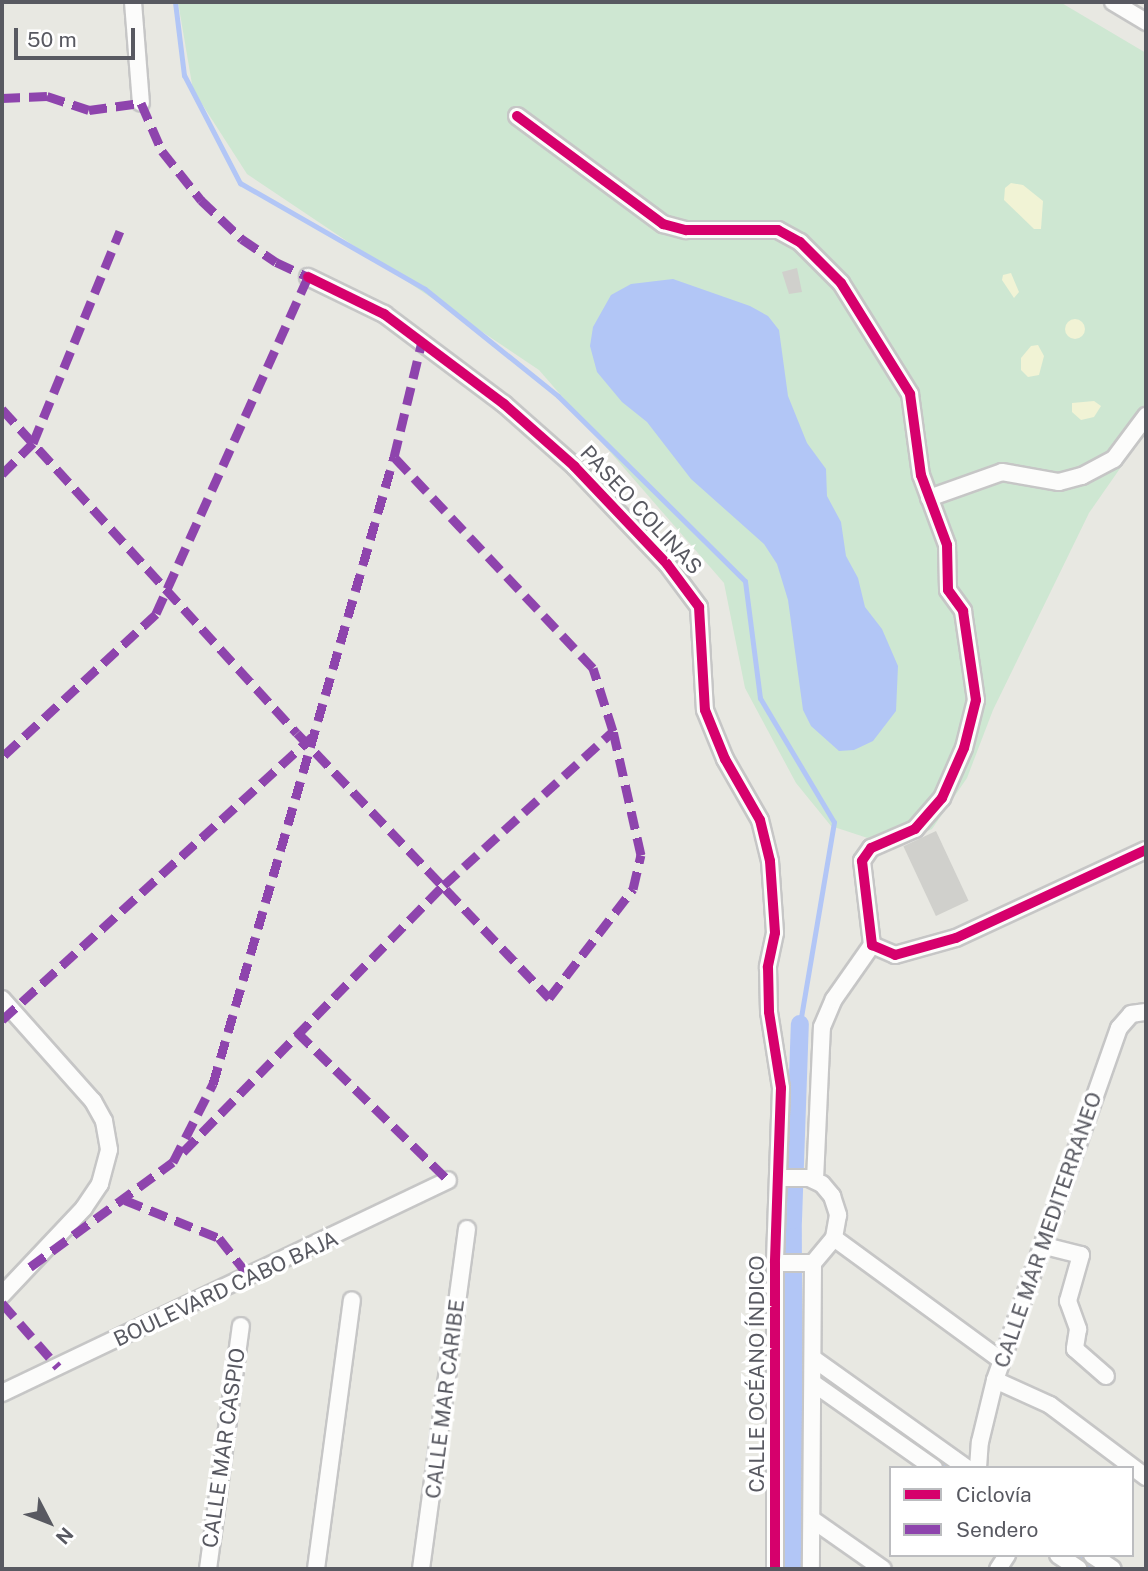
<!DOCTYPE html>
<html>
<head>
<meta charset="utf-8">
<style>
  body { margin:0 }
  #map { position:relative; width:1148px; height:1571px; overflow:hidden; background:#e8e8e2; font-family:"Public Sans",sans-serif }
  div>[style] { position:absolute }
  [style*='--x'] { left:calc(var(--x)*1px); top:calc(var(--y)*1px); width:calc(var(--w)*1px); rotate:calc(var(--a)*1deg) }
  .green>* { inset:0; background:#cee7d2 }
  .sand>* { inset:0; background:#f1f3d5 }
  .round { border-radius:50% }
  .water>* { inset:0; background:#b2c6f6 }
  .stream>* { height:5px; margin:-2.5px; padding:0 2.5px; transform-origin:2.5px; border-radius:2.5px; background:#b2c6f6 }
  .canal>* { height:18px; margin:-9px; padding:0 9px; transform-origin:9px; border-radius:9px; background:#b2c6f6 }
  .building>* { inset:0; background:#d0d0cc; transform-origin:0 0 }
  .roads { filter:drop-shadow(2px 0 #c6c6c6) drop-shadow(-2px 0 #c6c6c6) drop-shadow(0 2px #c6c6c6) drop-shadow(0 -2px #c6c6c6) }
  .minor>* { height:16px; margin:-8px; padding:0 8px; transform-origin:8px; border-radius:8px; background:#fcfcfb }
  .quiet>* { height:9px; margin-top:-4.5px; transform-origin:0; background:repeating-linear-gradient(90deg,#8e44ad 0 18px,transparent 0 27px) }
  .cycleway>* { height:10px; margin:-5px; padding:0 5px; transform-origin:5px; border-radius:5px; background:#d6006c }
  span { translate:-50% -50%; white-space:nowrap; text-align:center; line-height:1.15; -webkit-text-stroke:7px #fff; paint-order:stroke }
  .street-label { font-size:21px; color:#585961 }
  .frame { position:absolute; inset:0; border:4px solid #585961; pointer-events:none }
  .legend { position:absolute; left:889px; top:1466px; width:245px; height:91px; box-sizing:border-box; background:#fff; border:2px solid #bcbdc0; margin:0; padding:9px 12px; list-style:none; font-size:21px; color:#585961 }
  .legend li { display:flex; align-items:center; gap:14px; height:35px }
  .legend b { width:35px; border:2px solid #bcbdc0 }
  .north { position:absolute; left:14px; top:1487px; width:70px; height:70px; -webkit-text-stroke:5px #fff; paint-order:stroke; rotate:132deg; font-size:19px; font-weight:700; line-height:28px; text-align:center; color:#585961 }
  .north::after { content:''; display:block; margin:auto; width:24px; height:32px; background:#585961; clip-path:polygon(50% 0,100% 100%,50% 72%,0 100%) }
  .scale { position:absolute; left:14px; top:28px; width:121px; height:32px; box-sizing:border-box; border:4px solid #585961; border-top:0; padding-left:9px; font-size:21px; line-height:24px; white-space:nowrap; color:#585961; -webkit-text-stroke:5px #fff; paint-order:stroke }
</style>
</head>
<body>
<div id="map">
  <div class="green">
    <div style="clip-path:polygon(178px 2px,1060px 2px,1146px 53px,1146px 431px,1089px 513px,993px 710px,967px 778px,932px 829px,892px 846px,831px 826px,796px 783px,745px 688px,724px 583px,539px 370px,247px 174px,193px 90px)"></div>
  </div>
  <div class="sand">
    <div style="clip-path:polygon(1011px 183px,1023px 185px,1043px 201px,1041px 229px,1034px 229px,1004px 200px,1005px 188px)"></div>
    <div style="clip-path:polygon(1011px 273px,1019px 292px,1014px 298px,1002px 280px,1003px 275px)"></div>
    <div class="round" style="left:1065px;top:319px;width:20px;height:20px"></div>
    <div style="clip-path:polygon(1038px 345px,1044px 356px,1039px 375px,1028px 377px,1021px 370px,1021px 358px,1031px 346px)"></div>
    <div style="clip-path:polygon(1094px 401px,1101px 406px,1094px 417px,1081px 420px,1072px 412px,1072px 403px)"></div>
  </div>
  <div class="water">
    <div style="clip-path:polygon(673px 279px,750px 306px,768px 316px,779px 330px,788px 396px,807px 443px,826px 469px,827px 496px,841px 522px,846px 556px,858px 578px,865px 607px,882px 629px,898px 666px,896px 711px,873px 741px,854px 750px,839px 751px,811px 726px,803px 710px,788px 600px,777px 564px,764px 544px,691px 479px,647px 422px,622px 402px,597px 372px,590px 346px,593px 327px,611px 295px,631px 284px)"></div>
  </div>
  <div class="stream">
    <div style="--x:175;--y:2;--w:74;--a:83"></div>
    <div style="--x:184;--y:75;--w:122;--a:62.6"></div>
    <div style="--x:240;--y:183;--w:213;--a:29.8"></div>
    <div style="--x:425;--y:289;--w:171;--a:38.8"></div>
    <div style="--x:558;--y:396;--w:263;--a:44.7"></div>
    <div style="--x:745;--y:581;--w:118;--a:82.7"></div>
    <div style="--x:760;--y:698;--w:144;--a:59.2"></div>
    <div style="--x:834;--y:822;--w:205;--a:99.6"></div>
  </div>
  <div class="canal">
    <div style="--x:802;--y:1365;--w:182;--a:34.5"></div>
    <div style="--x:1079;--y:1555;--w:25;--a:34"></div>
    <div style="--x:794;--y:1569;--w:349;--a:-90.2"></div>
    <div style="--x:793;--y:1220;--w:196;--a:-88"></div>
  </div>
  <div class="building">
    <div style="clip-path:polygon(797px 268px,802px 292px,789px 294px,782px 272px)"></div>
    <div style="left:936px;top:831px;width:77px;height:36px;rotate:65deg"></div>
  </div>
  <div class="roads">
    <div class="minor">
      <div style="--x:133;--y:2;--w:101;--a:85.5"></div>
      <div style="--x:1113;--y:2;--w:39;--a:31"></div>
      <div style="--x:517;--y:116;--w:182;--a:36.5"></div>
      <div style="--x:663;--y:224;--w:24;--a:15"></div>
      <div style="--x:686;--y:230;--w:92;--a:0"></div>
      <div style="--x:778;--y:230;--w:25;--a:29"></div>
      <div style="--x:800;--y:242;--w:58;--a:45"></div>
      <div style="--x:841;--y:283;--w:131;--a:58.1"></div>
      <div style="--x:910;--y:394;--w:82;--a:82.3"></div>
      <div style="--x:921;--y:475;--w:75;--a:69.6"></div>
      <div style="--x:947;--y:545;--w:45;--a:88.7"></div>
      <div style="--x:948;--y:590;--w:26;--a:54"></div>
      <div style="--x:963;--y:611;--w:90;--a:81.7"></div>
      <div style="--x:976;--y:700;--w:49;--a:104"></div>
      <div style="--x:964;--y:748;--w:55;--a:113.7"></div>
      <div style="--x:942;--y:798;--w:41;--a:131.1"></div>
      <div style="--x:915;--y:829;--w:48;--a:156.6"></div>
      <div style="--x:871;--y:848;--w:16;--a:125"></div>
      <div style="--x:862;--y:861;--w:85;--a:83.2"></div>
      <div style="--x:872;--y:945;--w:25;--a:23"></div>
      <div style="--x:895;--y:955;--w:63;--a:-15.6"></div>
      <div style="--x:956;--y:938;--w:209;--a:-24.9"></div>
      <div style="--x:308;--y:277;--w:85;--a:26"></div>
      <div style="--x:384;--y:314;--w:150;--a:36.9"></div>
      <div style="--x:504;--y:404;--w:94;--a:41.5"></div>
      <div style="--x:574;--y:466;--w:135;--a:46.5"></div>
      <div style="--x:667;--y:564;--w:54;--a:53.3"></div>
      <div style="--x:699;--y:607;--w:103;--a:86.7"></div>
      <div style="--x:705;--y:710;--w:53;--a:67.8"></div>
      <div style="--x:725;--y:759;--w:70;--a:60.2"></div>
      <div style="--x:760;--y:820;--w:42;--a:76.3"></div>
      <div style="--x:770;--y:861;--w:72;--a:86"></div>
      <div style="--x:775;--y:933;--w:35;--a:102"></div>
      <div style="--x:768;--y:967;--w:45;--a:88.7"></div>
      <div style="--x:769;--y:1012;--w:77;--a:81"></div>
      <div style="--x:781;--y:1088;--w:175;--a:92"></div>
      <div style="--x:775;--y:1263;--w:306;--a:90"></div>
      <div style="--x:929;--y:498;--w:77;--a:-19.6"></div>
      <div style="--x:1002;--y:472;--w:58;--a:10"></div>
      <div style="--x:1059;--y:482;--w:24;--a:-15"></div>
      <div style="--x:1082;--y:476;--w:36;--a:-28"></div>
      <div style="--x:1114;--y:459;--w:54;--a:-53.3"></div>
      <div style="--x:2;--y:999;--w:137;--a:48.3"></div>
      <div style="--x:93;--y:1101;--w:23;--a:61"></div>
      <div style="--x:104;--y:1121;--w:29;--a:80"></div>
      <div style="--x:109;--y:1150;--w:35;--a:105"></div>
      <div style="--x:100;--y:1184;--w:29;--a:124"></div>
      <div style="--x:84;--y:1208;--w:120;--a:133.3"></div>
      <div style="--x:778;--y:1178;--w:31;--a:0"></div>
      <div style="--x:809;--y:1178;--w:14;--a:25"></div>
      <div style="--x:822;--y:1184;--w:16;--a:50"></div>
      <div style="--x:832;--y:1196;--w:20;--a:72"></div>
      <div style="--x:838;--y:1215;--w:23;--a:100"></div>
      <div style="--x:834;--y:1238;--w:33;--a:130"></div>
      <div style="--x:813;--y:1263;--w:306;--a:90.4"></div>
      <div style="--x:815;--y:1180;--w:153;--a:-87.4"></div>
      <div style="--x:822;--y:1027;--w:30;--a:-67"></div>
      <div style="--x:834;--y:999;--w:66;--a:-54.9"></div>
      <div style="--x:834;--y:1238;--w:208;--a:36.2"></div>
      <div style="--x:1045;--y:1246;--w:37;--a:14"></div>
      <div style="--x:1081;--y:1255;--w:48;--a:105.8"></div>
      <div style="--x:1068;--y:1301;--w:30;--a:70"></div>
      <div style="--x:1078;--y:1329;--w:20;--a:99"></div>
      <div style="--x:1075;--y:1349;--w:41;--a:41.1"></div>
      <div style="--x:775;--y:1263;--w:38;--a:0"></div>
      <div style="--x:814;--y:1359;--w:188;--a:35.5"></div>
      <div style="--x:995;--y:1380;--w:60;--a:24.4"></div>
      <div style="--x:1050;--y:1405;--w:120;--a:36.9"></div>
      <div style="--x:813;--y:1383;--w:148;--a:35.1"></div>
      <div style="--x:2;--y:1393;--w:494;--a:-25.5"></div>
      <div style="--x:978;--y:1468;--w:26;--a:-86"></div>
      <div style="--x:980;--y:1442;--w:64;--a:-76.4"></div>
      <div style="--x:995;--y:1380;--w:373;--a:-70.6"></div>
      <div style="--x:1119;--y:1028;--w:18;--a:-49"></div>
      <div style="--x:1131;--y:1014;--w:15;--a:-8"></div>
      <div style="--x:813;--y:1520;--w:85;--a:35"></div>
      <div style="--x:1058;--y:1555;--w:25;--a:34"></div>
      <div style="--x:1092;--y:1555;--w:25;--a:34"></div>
      <div style="--x:208;--y:1569;--w:245;--a:-82.3"></div>
      <div style="--x:316;--y:1569;--w:271;--a:-82.4"></div>
      <div style="--x:421;--y:1569;--w:343;--a:-82.3"></div>
      <div style="--x:998;--y:1569;--w:17;--a:-57"></div>
    </div>
  </div>
  <div class="quiet">
    <div style="--x:2;--y:98;--w:45;--a:-2.5"></div>
    <div style="--x:47;--y:96;--w:44;--a:18.4"></div>
    <div style="--x:89;--y:110;--w:52;--a:-7.7"></div>
    <div style="--x:141;--y:103;--w:52;--a:66.4"></div>
    <div style="--x:162;--y:151;--w:63;--a:51.5"></div>
    <div style="--x:201;--y:200;--w:57;--a:43.6"></div>
    <div style="--x:242;--y:239;--w:41;--a:34.1"></div>
    <div style="--x:276;--y:262;--w:35;--a:25"></div>
    <div style="--x:308;--y:277;--w:370;--a:114.3"></div>
    <div style="--x:156;--y:614;--w:210;--a:137.1"></div>
    <div style="--x:2;--y:409;--w:438;--a:47.7"></div>
    <div style="--x:297;--y:733;--w:366;--a:46.4"></div>
    <div style="--x:549;--y:998;--w:138;--a:-52.4"></div>
    <div style="--x:633;--y:889;--w:35;--a:-77"></div>
    <div style="--x:641;--y:855;--w:127;--a:-102.7"></div>
    <div style="--x:613;--y:731;--w:66;--a:-107.6"></div>
    <div style="--x:593;--y:668;--w:290;--a:-133.3"></div>
    <div style="--x:2;--y:474;--w:44;--a:-45"></div>
    <div style="--x:33;--y:443;--w:229;--a:-67.7"></div>
    <div style="--x:2;--y:1020;--w:420;--a:-42.4"></div>
    <div style="--x:297;--y:1032;--w:211;--a:44.4"></div>
    <div style="--x:183;--y:1152;--w:373;--a:-45.7"></div>
    <div style="--x:444;--y:885;--w:229;--a:-42.3"></div>
    <div style="--x:125;--y:1200;--w:101;--a:22"></div>
    <div style="--x:219;--y:1238;--w:48;--a:51.7"></div>
    <div style="--x:30;--y:1267;--w:177;--a:-36.3"></div>
    <div style="--x:173;--y:1162;--w:88;--a:-62.9"></div>
    <div style="--x:213;--y:1084;--w:653;--a:-73.9"></div>
    <div style="--x:394;--y:457;--w:119;--a:-76.4"></div>
    <div style="--x:2;--y:1303;--w:85;--a:48.8"></div>
  </div>
  <div class="cycleway">
    <div style="--x:517;--y:116;--w:182;--a:36.5"></div>
    <div style="--x:663;--y:224;--w:24;--a:15"></div>
    <div style="--x:686;--y:230;--w:92;--a:0"></div>
    <div style="--x:778;--y:230;--w:25;--a:29"></div>
    <div style="--x:800;--y:242;--w:58;--a:45"></div>
    <div style="--x:841;--y:283;--w:131;--a:58.1"></div>
    <div style="--x:910;--y:394;--w:82;--a:82.3"></div>
    <div style="--x:921;--y:475;--w:75;--a:69.6"></div>
    <div style="--x:947;--y:545;--w:45;--a:88.7"></div>
    <div style="--x:948;--y:590;--w:26;--a:54"></div>
    <div style="--x:963;--y:611;--w:90;--a:81.7"></div>
    <div style="--x:976;--y:700;--w:49;--a:104"></div>
    <div style="--x:964;--y:748;--w:55;--a:113.7"></div>
    <div style="--x:942;--y:798;--w:41;--a:131.1"></div>
    <div style="--x:915;--y:829;--w:48;--a:156.6"></div>
    <div style="--x:871;--y:848;--w:16;--a:125"></div>
    <div style="--x:862;--y:861;--w:85;--a:83.2"></div>
    <div style="--x:872;--y:945;--w:25;--a:23"></div>
    <div style="--x:895;--y:955;--w:63;--a:-15.6"></div>
    <div style="--x:956;--y:938;--w:209;--a:-24.9"></div>
    <div style="--x:308;--y:277;--w:85;--a:26"></div>
    <div style="--x:384;--y:314;--w:150;--a:36.9"></div>
    <div style="--x:504;--y:404;--w:94;--a:41.5"></div>
    <div style="--x:574;--y:466;--w:135;--a:46.5"></div>
    <div style="--x:667;--y:564;--w:54;--a:53.3"></div>
    <div style="--x:699;--y:607;--w:103;--a:86.7"></div>
    <div style="--x:705;--y:710;--w:53;--a:67.8"></div>
    <div style="--x:725;--y:759;--w:70;--a:60.2"></div>
    <div style="--x:760;--y:820;--w:42;--a:76.3"></div>
    <div style="--x:770;--y:861;--w:72;--a:86"></div>
    <div style="--x:775;--y:933;--w:35;--a:102"></div>
    <div style="--x:768;--y:967;--w:45;--a:88.7"></div>
    <div style="--x:769;--y:1012;--w:77;--a:81"></div>
    <div style="--x:781;--y:1088;--w:175;--a:92"></div>
    <div style="--x:775;--y:1263;--w:306;--a:90"></div>
  </div>
  <div class="street-label">
    <span style="left:641px;top:510px;rotate:47deg">PASEO COLINAS</span>
    <span style="left:1048px;top:1230px;rotate:-71deg">CALLE MAR MEDITERRANEO</span>
    <span style="left:226px;top:1289px;rotate:-25deg">BOULEVARD CABO BAJA</span>
    <span style="left:757px;top:1374px;rotate:-90deg">CALLE OCÉANO ÍNDICO</span>
    <span style="left:445px;top:1399px;rotate:-83deg">CALLE MAR CARIBE</span>
    <span style="left:224px;top:1448px;rotate:-82deg">CALLE MAR CASPIO</span>
  </div>
  <div class="frame"></div>
  <ul class="legend">
  <li><b style="height:9px;background:#d6006c"></b>Ciclovía</li>
  <li><b style="height:9px;background:#8e44ad"></b>Sendero</li>
  </ul>
  <div class="north">N</div>
  <div class="scale">50 m</div>
</div>
</body>
</html>
